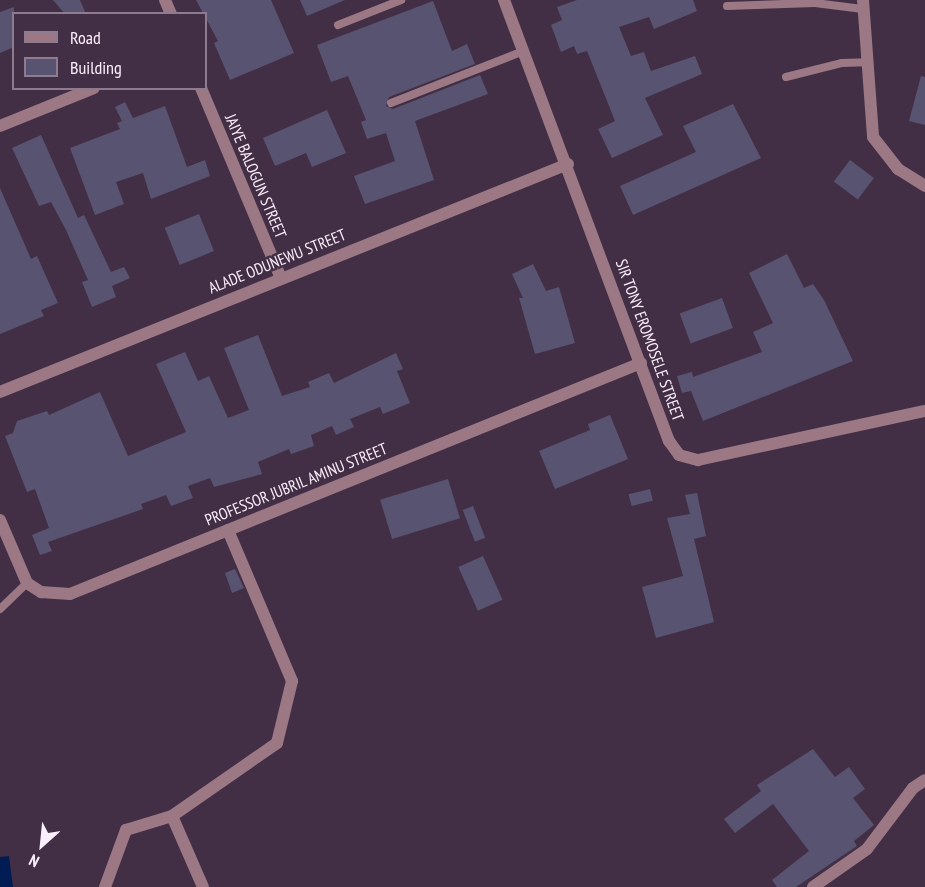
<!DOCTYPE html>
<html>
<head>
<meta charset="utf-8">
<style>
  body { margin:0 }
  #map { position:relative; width:925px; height:887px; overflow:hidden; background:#432f45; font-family:"PT Sans Narrow",sans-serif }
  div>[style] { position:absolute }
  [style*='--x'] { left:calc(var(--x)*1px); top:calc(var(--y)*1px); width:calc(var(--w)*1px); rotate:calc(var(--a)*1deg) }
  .water>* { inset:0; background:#001c52 }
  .building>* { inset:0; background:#575370; transform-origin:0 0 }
  .lane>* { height:8px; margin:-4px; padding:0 4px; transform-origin:4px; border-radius:4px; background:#9b7884 }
  .street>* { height:12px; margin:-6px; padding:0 6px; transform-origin:6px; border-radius:6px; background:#9b7884 }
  span { translate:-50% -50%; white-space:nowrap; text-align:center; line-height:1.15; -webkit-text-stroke:4.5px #432f45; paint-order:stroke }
  .street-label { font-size:16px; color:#fceffd }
  .legend { position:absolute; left:12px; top:12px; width:195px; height:78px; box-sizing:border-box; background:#432f45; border:2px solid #8d7c8f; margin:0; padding:8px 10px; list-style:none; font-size:18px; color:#fceffd }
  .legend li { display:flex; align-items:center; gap:12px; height:30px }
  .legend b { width:30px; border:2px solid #8d7c8f }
  .north { position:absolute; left:12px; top:815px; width:60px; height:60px; -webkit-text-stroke:4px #432f45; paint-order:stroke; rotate:207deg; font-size:16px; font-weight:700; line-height:24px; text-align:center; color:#fceffd }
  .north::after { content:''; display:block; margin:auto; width:21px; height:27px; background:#fceffd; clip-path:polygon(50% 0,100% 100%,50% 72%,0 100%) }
</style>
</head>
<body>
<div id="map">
  <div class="water">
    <div style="clip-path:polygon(9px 856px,13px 887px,0 887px,0 857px)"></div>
  </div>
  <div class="building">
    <div style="clip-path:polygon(53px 0,80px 0,86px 14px,65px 14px)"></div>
    <div style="clip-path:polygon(196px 0,271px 0,294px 53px,230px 80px,214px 43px,218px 41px)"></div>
    <div style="clip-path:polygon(300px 0,345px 0,307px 16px)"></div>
    <div style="clip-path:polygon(577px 0,693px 0,697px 11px,654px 29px,649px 17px,619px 27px,631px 56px,644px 52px,651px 71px,695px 56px,702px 74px,645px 98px,663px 135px,612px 158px,598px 129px,615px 121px,587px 51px,577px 54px,574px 46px,561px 52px,551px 25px,562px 20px,557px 7px)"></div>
    <div style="clip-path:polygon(433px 1px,452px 51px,467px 44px,475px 64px,389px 97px,386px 106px,393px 109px,480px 75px,488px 94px,415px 121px,434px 180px,365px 204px,354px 176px,395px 161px,386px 133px,367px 139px,361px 122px,366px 120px,348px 76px,331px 82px,317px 45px)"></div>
    <div style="clip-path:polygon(14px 7px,14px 47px,0 53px,0 12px)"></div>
    <div style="clip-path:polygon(921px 76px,925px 77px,925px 125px,909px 121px)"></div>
    <div style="clip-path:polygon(125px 102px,133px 118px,165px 106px,187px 167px,205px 160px,210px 176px,151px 199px,143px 173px,116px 182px,124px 204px,95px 215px,70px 148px,120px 129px,117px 123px,122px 121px,115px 107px)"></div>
    <div style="clip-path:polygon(733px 104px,761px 158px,633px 215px,620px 186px,696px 152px,683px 126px)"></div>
    <div style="clip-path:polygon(327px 110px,346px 153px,312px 167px,306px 153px,275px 166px,263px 138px)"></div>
    <div style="clip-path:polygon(41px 135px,78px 218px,84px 215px,111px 272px,124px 267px,130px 278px,112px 286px,116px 297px,92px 307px,82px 282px,88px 280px,66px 230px,51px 202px,39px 206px,12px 148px)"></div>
    <div style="left:850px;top:160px;width:30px;height:27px;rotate:37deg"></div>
    <div style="clip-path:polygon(0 188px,31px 259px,37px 256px,58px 303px,41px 310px,44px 316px,0 334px)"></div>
    <div style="left:199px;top:214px;width:40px;height:37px;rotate:68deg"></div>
    <div style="clip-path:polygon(787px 254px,804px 288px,813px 284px,824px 300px,853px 361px,703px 421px,691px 391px,682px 393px,677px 376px,692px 372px,693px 377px,762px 352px,753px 332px,773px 323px,749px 273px)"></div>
    <div style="clip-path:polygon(533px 264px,546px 291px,559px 287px,575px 343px,535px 354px,519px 298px,523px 298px,512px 274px)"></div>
    <div style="left:722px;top:298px;width:32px;height:45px;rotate:70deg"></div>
    <div style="clip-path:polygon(258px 335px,282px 396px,310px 387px,308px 382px,329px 373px,334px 383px,396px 353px,403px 369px,397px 371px,410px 403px,383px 414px,380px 407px,350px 419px,354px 427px,336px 435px,332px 426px,311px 435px,314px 446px,291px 454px,289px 449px,258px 462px,262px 474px,214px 487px,210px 478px,188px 486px,193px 498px,171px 506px,166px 495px,141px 504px,143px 509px,48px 542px,52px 551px,40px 555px,32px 535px,49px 528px,35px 489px,27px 492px,5px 436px,13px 433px,17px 421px,47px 411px,49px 415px,100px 392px,128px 456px,186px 432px,156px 364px,185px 352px,198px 381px,209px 376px,228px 418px,249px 410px,224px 348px)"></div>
    <div style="clip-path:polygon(610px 415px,628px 459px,555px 489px,539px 451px,590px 430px,588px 424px)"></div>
    <div style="left:448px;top:479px;width:41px;height:71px;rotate:73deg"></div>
    <div style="left:650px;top:489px;width:12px;height:22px;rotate:76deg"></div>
    <div style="clip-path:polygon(697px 493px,706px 536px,694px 539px,714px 622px,656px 638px,642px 587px,683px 576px,667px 518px,690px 514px,685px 495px)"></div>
    <div style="left:473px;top:506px;width:34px;height:11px;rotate:69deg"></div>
    <div style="left:483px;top:556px;width:48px;height:27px;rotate:66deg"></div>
    <div style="clip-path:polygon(235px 569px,244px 588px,232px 593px,225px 573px)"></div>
    <div style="clip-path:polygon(813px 749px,835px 777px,849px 767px,865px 789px,853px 798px,874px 825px,854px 841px,857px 846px,796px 887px,777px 887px,772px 880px,809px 851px,773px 804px,735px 833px,724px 819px,761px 791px,757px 785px)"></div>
  </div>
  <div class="lane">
    <div style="--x:727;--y:6;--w:88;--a:-2"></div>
    <div style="--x:815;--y:3;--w:48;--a:7.1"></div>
    <div style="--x:338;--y:25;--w:68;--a:-21.6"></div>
    <div style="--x:786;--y:77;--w:58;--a:-14"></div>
    <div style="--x:842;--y:63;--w:24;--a:-2"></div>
    <div style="--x:391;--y:103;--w:143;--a:-21.4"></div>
    <div style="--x:0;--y:609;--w:37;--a:-44"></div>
  </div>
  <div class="street">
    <div style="--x:165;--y:0;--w:15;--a:67"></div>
    <div style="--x:504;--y:0;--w:471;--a:69.5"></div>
    <div style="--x:669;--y:441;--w:17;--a:54"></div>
    <div style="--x:679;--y:455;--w:20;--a:15"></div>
    <div style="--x:698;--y:460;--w:232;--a:-12.2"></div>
    <div style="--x:863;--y:0;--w:137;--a:85.8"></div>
    <div style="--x:873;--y:137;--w:41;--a:52"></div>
    <div style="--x:898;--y:169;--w:32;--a:32"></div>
    <div style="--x:201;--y:88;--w:204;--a:67.2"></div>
    <div style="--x:0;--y:126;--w:101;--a:-22"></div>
    <div style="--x:0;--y:392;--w:612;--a:-21.87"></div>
    <div style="--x:0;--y:520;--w:69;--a:66.8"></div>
    <div style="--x:27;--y:583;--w:17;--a:33"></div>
    <div style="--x:41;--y:592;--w:29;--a:4"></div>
    <div style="--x:70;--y:594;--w:616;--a:-22.03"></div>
    <div style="--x:172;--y:816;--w:77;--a:66.4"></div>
    <div style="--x:105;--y:887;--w:61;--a:-69.8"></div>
    <div style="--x:126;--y:830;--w:48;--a:-16.9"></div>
    <div style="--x:172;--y:816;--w:128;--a:-34.8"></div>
    <div style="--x:277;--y:743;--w:64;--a:-76.4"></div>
    <div style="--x:292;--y:681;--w:164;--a:-113"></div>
    <div style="--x:813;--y:887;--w:66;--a:-35.1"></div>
    <div style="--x:867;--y:849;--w:76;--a:-53"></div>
    <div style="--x:913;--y:788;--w:14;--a:-34"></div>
  </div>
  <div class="street-label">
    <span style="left:256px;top:176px;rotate:67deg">JAIYE BALOGUN STREET</span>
    <span style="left:277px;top:261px;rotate:-22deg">ALADE ODUNEWU STREET</span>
    <span style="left:650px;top:340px;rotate:70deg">SIR TONY EROMOSELE STREET</span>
    <span style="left:296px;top:484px;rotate:-22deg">PROFESSOR JUBRIL AMINU STREET</span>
  </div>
  <ul class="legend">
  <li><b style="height:8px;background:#9b7884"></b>Road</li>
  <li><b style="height:16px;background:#575370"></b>Building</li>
  </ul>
  <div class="north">N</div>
</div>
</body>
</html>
